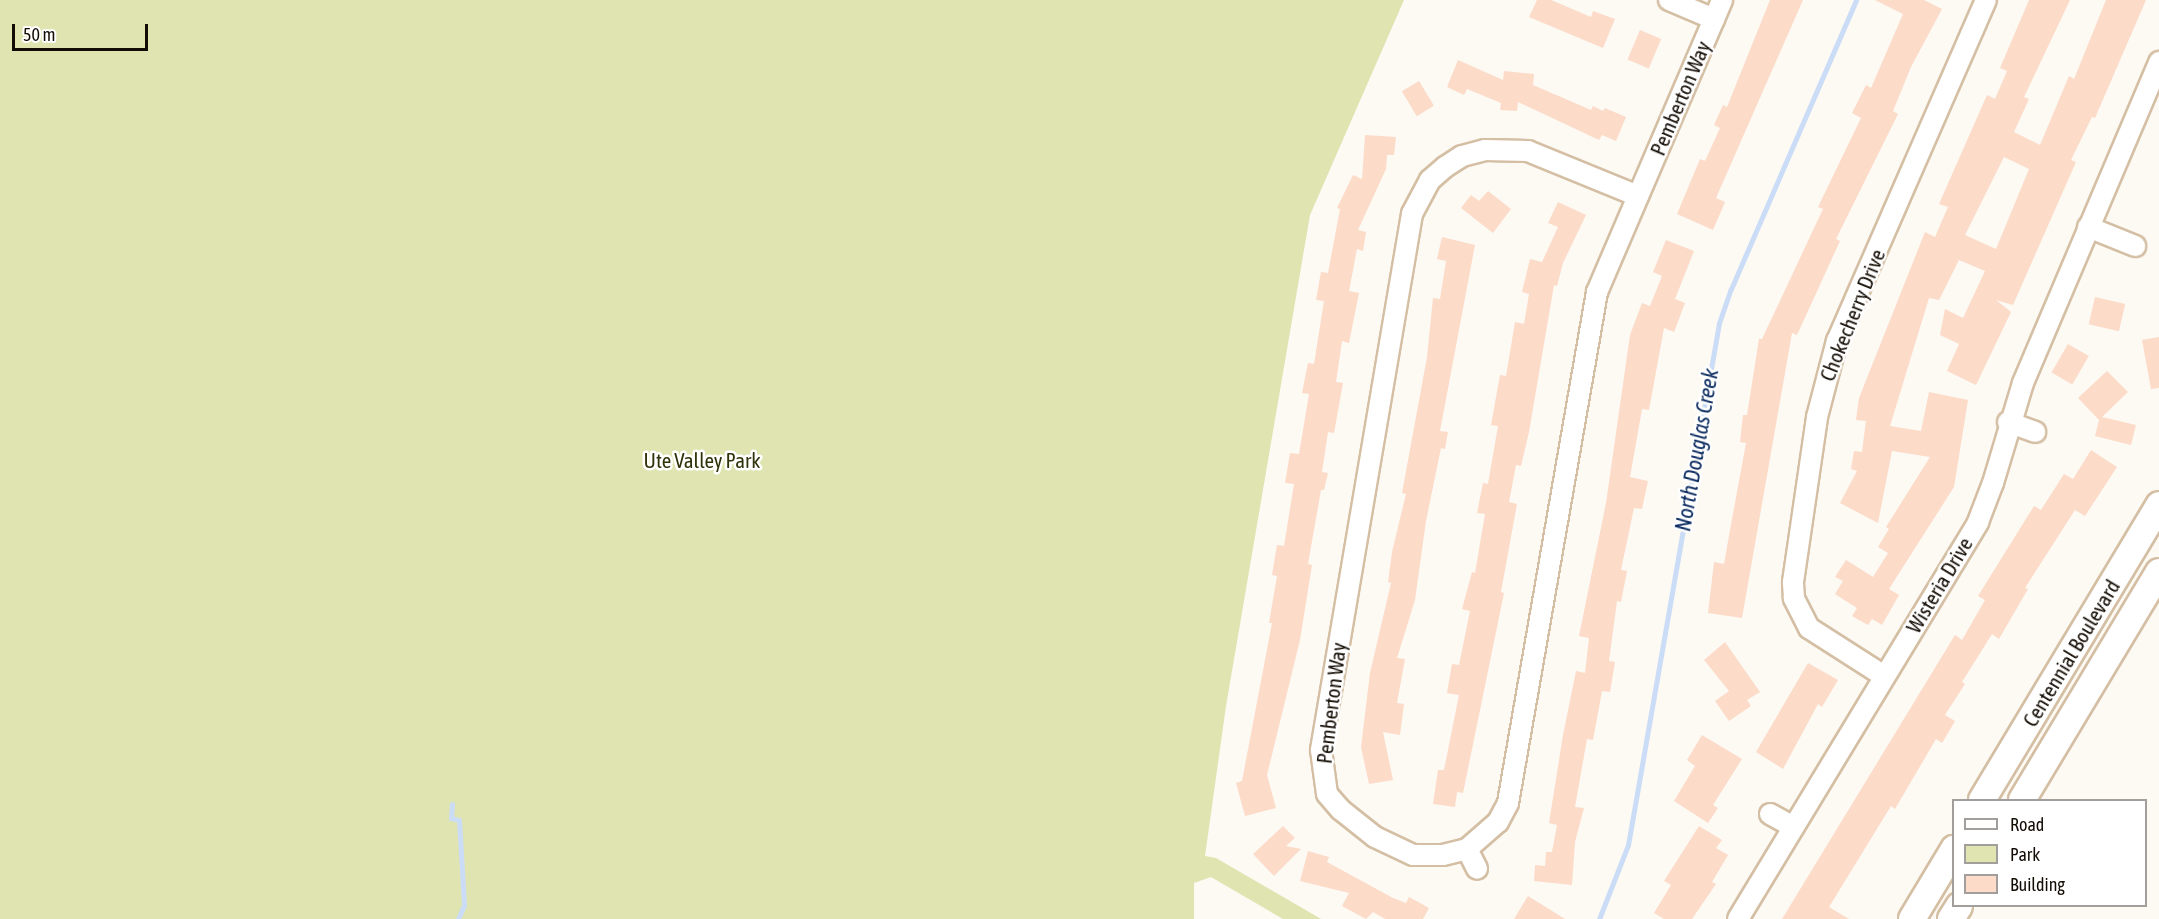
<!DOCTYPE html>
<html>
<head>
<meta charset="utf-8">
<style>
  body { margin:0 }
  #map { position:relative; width:2159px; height:919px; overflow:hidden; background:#fdf9f3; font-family:"Asap Condensed",sans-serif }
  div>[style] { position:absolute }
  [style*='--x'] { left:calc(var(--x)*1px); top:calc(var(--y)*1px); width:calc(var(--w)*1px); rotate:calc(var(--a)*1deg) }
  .green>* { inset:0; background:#dfe4b1 }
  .stream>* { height:5px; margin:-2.5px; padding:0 2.5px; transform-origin:2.5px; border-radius:2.5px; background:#cbdcf7 }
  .building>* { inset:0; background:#fcdbc9; transform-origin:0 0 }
  .roads { filter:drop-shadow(2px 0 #d4bfa4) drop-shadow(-2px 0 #d4bfa4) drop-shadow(0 2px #d4bfa4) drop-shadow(0 -2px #d4bfa4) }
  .minor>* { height:20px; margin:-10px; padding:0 10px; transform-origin:10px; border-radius:10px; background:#fff }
  .major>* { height:26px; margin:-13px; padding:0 13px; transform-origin:13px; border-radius:13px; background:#fff }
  span { translate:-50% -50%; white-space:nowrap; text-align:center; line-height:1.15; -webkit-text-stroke:5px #fff; paint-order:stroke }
  .street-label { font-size:21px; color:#130c04 }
  .park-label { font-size:21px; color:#303209 }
  .water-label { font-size:22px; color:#0c2c60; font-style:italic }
  .legend { position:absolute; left:1952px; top:799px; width:195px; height:108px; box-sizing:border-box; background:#fff; border:2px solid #a19e9b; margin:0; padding:8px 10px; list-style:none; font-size:18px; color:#130c04 }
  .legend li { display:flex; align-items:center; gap:12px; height:30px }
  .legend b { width:30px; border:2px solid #a19e9b }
  .scale { position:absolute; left:12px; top:24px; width:136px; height:27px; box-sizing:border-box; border:3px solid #130c04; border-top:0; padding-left:8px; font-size:18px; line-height:21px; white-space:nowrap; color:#130c04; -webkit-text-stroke:4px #fff; paint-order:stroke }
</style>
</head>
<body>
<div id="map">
  <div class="green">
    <div style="clip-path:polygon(0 0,1404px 0,1310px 215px,1226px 706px,1205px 856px,1216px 858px,1321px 919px,1283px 919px,1211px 877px,1194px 883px,1194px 919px,0 919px)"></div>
  </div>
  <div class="stream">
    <div style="--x:452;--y:804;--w:14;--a:94"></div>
    <div style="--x:451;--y:818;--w:8;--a:14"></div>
    <div style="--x:459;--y:820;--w:85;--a:86.6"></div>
    <div style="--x:464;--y:905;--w:15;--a:113"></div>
    <div style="--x:1599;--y:919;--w:79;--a:-68.6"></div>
    <div style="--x:1628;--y:845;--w:530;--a:-80.11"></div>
    <div style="--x:1719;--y:323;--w:36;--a:-71"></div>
    <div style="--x:1731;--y:289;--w:315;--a:-66.6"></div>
  </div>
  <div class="building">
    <div style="clip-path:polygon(1537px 0,1551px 0,1591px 17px,1593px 11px,1615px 19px,1603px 48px,1529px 17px)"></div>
    <div style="clip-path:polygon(1770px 0,1803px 0,1716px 198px,1725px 202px,1713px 230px,1677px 214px,1700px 159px,1705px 161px,1720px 128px,1714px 125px,1723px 105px,1727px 107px)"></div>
    <div style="clip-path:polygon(1875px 0,1924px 0,1942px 9px,1911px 67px,1893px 111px,1898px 114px,1836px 239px,1840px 241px,1797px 335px,1792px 333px,1742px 618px,1708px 613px,1714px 562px,1724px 564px,1732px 519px,1746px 443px,1740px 442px,1743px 415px,1747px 415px,1759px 339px,1762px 339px,1823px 209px,1818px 207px,1861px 118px,1852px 113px,1866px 85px,1871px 88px,1903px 14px)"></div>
    <div style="clip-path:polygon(evenodd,2029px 0,2070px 0,2024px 97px,2029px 99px,2014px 132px,2040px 145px,2069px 76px,2074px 79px,2106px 0,2146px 0,2095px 118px,2092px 117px,2071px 160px,2076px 162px,2013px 305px,1996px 300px,2011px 312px,1976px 385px,1947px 371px,1959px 344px,1940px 335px,1945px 309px,1963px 318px,1985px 271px,1959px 260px,1939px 300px,1929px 298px,1890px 426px,1921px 431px,1929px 392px,1968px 400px,1954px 487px,1889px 589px,1899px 595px,1882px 625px,1872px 619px,1868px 625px,1852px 616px,1857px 608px,1835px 594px,1843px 581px,1835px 577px,1846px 560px,1873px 577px,1888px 553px,1878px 547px,1889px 529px,1886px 527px,1930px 457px,1892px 451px,1878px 523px,1840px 503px,1857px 471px,1851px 469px,1854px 451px,1862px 452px,1866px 421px,1856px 420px,1859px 398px,1925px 232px,1935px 237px,1948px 207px,1939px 204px,1987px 95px,1995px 99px,2007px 71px,2000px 68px,2029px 0,2004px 157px,2029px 169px,1996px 249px,1965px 235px,2004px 157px)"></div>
    <div style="left:1640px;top:30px;width:23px;height:32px;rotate:23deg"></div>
    <div style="clip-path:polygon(1458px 60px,1503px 80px,1504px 71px,1534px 74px,1533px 85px,1591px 110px,1593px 106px,1603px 111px,1605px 108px,1626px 117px,1616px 141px,1602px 135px,1599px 140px,1518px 102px,1517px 111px,1500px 110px,1501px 103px,1467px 89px,1464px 95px,1447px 87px)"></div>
    <div style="left:1419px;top:81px;width:29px;height:20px;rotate:59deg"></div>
    <div style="clip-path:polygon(1365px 135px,1396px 137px,1394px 155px,1387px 155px,1386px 169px,1358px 230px,1366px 232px,1363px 251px,1357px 249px,1349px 291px,1359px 293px,1349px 343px,1342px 341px,1336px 382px,1343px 383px,1334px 433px,1328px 432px,1322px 472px,1328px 473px,1324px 490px,1321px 490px,1308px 564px,1312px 565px,1300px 640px,1267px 775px,1276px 808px,1245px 816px,1236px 783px,1242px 781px,1272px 623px,1269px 623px,1277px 576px,1272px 575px,1277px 545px,1284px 546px,1294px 484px,1285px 483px,1290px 453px,1299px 454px,1309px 394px,1302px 393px,1308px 363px,1314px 364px,1324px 301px,1316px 300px,1321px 272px,1328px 273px,1340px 209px,1337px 208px,1353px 175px,1362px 179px)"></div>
    <div style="clip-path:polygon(1488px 191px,1511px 209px,1493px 233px,1461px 208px,1471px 195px,1479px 201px)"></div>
    <div style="clip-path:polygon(1558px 202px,1586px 215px,1563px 263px,1557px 286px,1554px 285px,1529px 432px,1521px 466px,1516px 465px,1509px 502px,1517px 504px,1501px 592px,1504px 593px,1463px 793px,1457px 792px,1455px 807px,1433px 804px,1438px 770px,1444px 770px,1459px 695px,1447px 693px,1452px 664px,1459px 665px,1470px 611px,1462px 609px,1472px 572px,1475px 573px,1485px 514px,1477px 513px,1483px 483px,1488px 484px,1498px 426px,1491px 425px,1500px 375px,1506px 376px,1515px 322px,1524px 324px,1529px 294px,1522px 292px,1530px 259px,1542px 262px,1558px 227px,1548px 223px)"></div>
    <div style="clip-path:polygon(1442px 237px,1475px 245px,1440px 431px,1448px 432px,1445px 449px,1441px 448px,1426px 521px,1415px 600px,1397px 658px,1405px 659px,1397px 703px,1404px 704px,1400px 735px,1383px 732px,1393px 780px,1369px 784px,1361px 747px,1370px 673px,1391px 583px,1388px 582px,1392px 552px,1406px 494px,1402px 493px,1427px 357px,1433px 298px,1440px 299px,1446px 261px,1437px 259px)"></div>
    <div style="clip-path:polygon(1666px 240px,1694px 251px,1675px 299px,1685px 303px,1674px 332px,1664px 328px,1649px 410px,1642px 409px,1630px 477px,1648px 481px,1642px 509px,1634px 508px,1621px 570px,1627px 571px,1621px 602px,1617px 601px,1609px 661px,1615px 662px,1610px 692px,1602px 691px,1593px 740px,1587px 739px,1575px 807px,1584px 808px,1575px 842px,1572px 885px,1534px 881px,1535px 865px,1545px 866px,1546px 852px,1552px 852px,1557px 825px,1549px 823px,1563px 735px,1576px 671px,1585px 673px,1589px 638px,1579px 636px,1606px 503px,1630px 335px,1642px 303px,1650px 306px,1662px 276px,1653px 272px)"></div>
    <div style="left:2095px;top:297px;width:31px;height:28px;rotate:13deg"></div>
    <div style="clip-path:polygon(2159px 337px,2159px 388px,2151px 389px,2142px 340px)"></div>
    <div style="left:2068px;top:344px;width:24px;height:33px;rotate:30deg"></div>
    <div style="clip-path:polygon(2107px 371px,2128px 392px,2102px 417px,2136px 425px,2131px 445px,2095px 436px,2099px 420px,2078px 398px)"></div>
    <div style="clip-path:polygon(2091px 450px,2117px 467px,2085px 516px,2075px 510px,2025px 588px,2028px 589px,1999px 639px,1992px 634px,1962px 682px,1965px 684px,1945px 715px,1955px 721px,1942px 743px,1936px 739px,1895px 809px,1891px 806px,1829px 907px,1849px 919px,1782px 919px,1955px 635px,1962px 640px,1985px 600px,1978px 596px,2034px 506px,2041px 510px,2064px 474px,2073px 479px)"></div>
    <div style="clip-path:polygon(1725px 642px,1760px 692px,1747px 700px,1751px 706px,1729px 721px,1715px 701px,1729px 691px,1704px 660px)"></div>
    <div style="clip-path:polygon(1808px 663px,1838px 680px,1822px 707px,1818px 704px,1783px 769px,1756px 752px)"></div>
    <div style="clip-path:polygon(1702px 735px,1742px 759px,1713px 805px,1718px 808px,1708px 823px,1674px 801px,1695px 766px,1687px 760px)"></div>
    <div style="clip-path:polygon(1283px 826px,1295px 838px,1286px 846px,1301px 849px,1274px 876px,1253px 854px)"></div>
    <div style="clip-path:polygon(1699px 826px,1722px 840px,1716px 848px,1728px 855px,1712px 882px,1716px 884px,1692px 919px,1664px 919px,1654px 913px,1671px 885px,1664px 881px)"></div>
    <div style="clip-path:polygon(1308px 851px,1329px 857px,1327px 862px,1393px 898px,1406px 903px,1409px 897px,1429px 908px,1423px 919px,1385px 919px,1373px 912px,1366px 919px,1342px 906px,1349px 893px,1300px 881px)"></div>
    <div style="clip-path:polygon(1528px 896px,1565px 919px,1514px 919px)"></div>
  </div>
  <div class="roads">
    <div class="minor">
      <div style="--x:1669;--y:0;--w:49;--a:22.9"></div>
      <div style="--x:1638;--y:196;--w:119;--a:-157.8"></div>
      <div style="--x:1528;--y:151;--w:43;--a:-178.7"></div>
      <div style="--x:1485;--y:150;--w:24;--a:165"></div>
      <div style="--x:1462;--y:156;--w:20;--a:147"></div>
      <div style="--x:1445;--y:167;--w:20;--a:139"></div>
      <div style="--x:1430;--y:180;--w:38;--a:118"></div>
      <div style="--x:1412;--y:214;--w:544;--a:99.64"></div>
      <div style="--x:1321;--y:750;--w:44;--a:82.2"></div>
      <div style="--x:1327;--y:794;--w:21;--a:49"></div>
      <div style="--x:1341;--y:810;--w:43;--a:38.5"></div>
      <div style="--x:1375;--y:837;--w:42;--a:25.3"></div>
      <div style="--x:1413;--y:855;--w:30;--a:0"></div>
      <div style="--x:1443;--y:855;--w:25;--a:-14"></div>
      <div style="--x:1467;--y:849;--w:41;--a:-41.1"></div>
      <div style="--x:1498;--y:822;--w:21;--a:-62"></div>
      <div style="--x:1508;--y:803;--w:519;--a:-80.12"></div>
      <div style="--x:1597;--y:292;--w:318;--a:-66.8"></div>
      <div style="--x:2088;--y:227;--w:51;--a:22"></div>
      <div style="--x:2008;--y:422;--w:29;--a:20"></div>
      <div style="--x:1884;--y:676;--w:89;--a:-147.4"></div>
      <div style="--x:1809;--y:628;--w:34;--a:-117"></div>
      <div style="--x:1794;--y:598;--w:16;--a:-94"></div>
      <div style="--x:1793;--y:582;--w:167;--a:-81.7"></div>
      <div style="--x:1817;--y:417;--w:79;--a:-75.3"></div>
      <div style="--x:1837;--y:341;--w:372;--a:-66.4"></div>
      <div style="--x:1770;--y:814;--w:26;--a:29"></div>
      <div style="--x:1467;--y:849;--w:22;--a:63"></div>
      <div style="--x:1738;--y:919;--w:464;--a:-58.8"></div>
      <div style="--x:1978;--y:522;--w:42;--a:-69"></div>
      <div style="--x:1993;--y:483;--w:104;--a:-73.3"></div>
      <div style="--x:2023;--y:383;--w:349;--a:-67"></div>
    </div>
    <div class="major">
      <div style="--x:1982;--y:800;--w:344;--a:-59"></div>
      <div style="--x:2022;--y:800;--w:266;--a:-59"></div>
      <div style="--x:1912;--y:919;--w:82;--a:-59"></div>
      <div style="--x:1951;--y:919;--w:15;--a:-58"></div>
    </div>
  </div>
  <div class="street-label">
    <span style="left:1680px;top:98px;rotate:-67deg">Pemberton Way</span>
    <span style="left:1852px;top:315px;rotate:-68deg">Chokecherry Drive</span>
    <span style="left:1939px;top:585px;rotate:-59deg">Wisteria Drive</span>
    <span style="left:2071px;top:653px;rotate:-59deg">Centennial Boulevard</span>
    <span style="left:1331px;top:703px;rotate:-83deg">Pemberton Way</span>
  </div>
  <div class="park-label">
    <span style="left:702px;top:460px">Ute Valley Park</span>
  </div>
  <div class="water-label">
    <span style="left:1697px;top:450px;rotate:-80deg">North Douglas Creek</span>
  </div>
  <ul class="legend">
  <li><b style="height:8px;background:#fff"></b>Road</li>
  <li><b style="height:16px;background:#dfe4b1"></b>Park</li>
  <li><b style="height:16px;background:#fcdbc9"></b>Building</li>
  </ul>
  <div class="scale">50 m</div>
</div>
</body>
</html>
